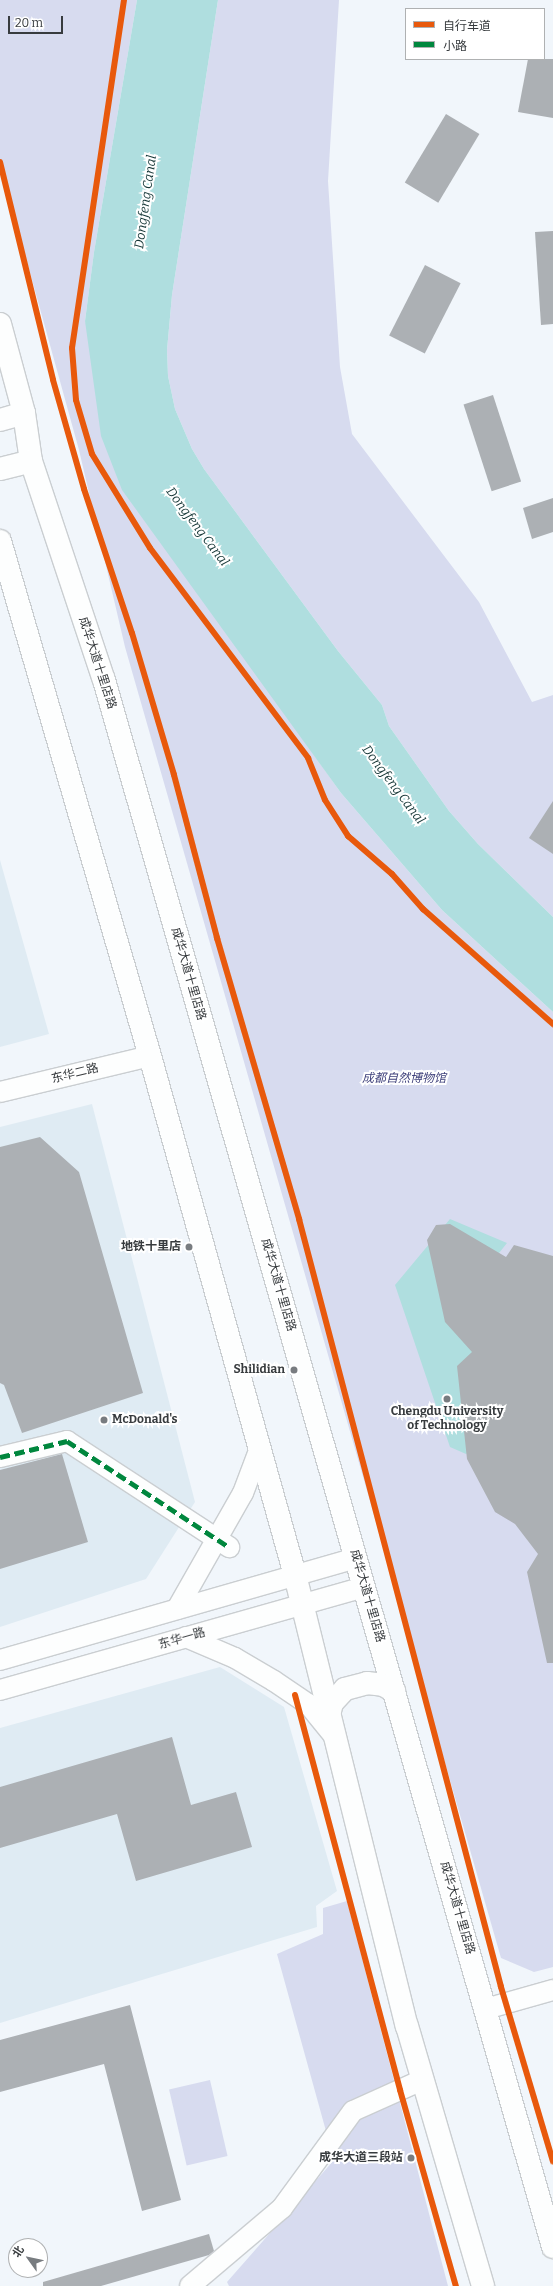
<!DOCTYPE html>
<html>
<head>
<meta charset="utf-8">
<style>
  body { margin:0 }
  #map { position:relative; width:553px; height:2286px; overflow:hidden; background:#f1f6fb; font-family:Bitter,"Noto Sans SC",serif }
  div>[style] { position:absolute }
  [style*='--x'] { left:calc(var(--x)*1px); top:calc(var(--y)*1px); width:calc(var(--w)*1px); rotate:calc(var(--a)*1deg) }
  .built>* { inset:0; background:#dfebf3 }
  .green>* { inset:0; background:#d7dbef; transform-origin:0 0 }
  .water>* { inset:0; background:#afdedf }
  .building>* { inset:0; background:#acb0b4; transform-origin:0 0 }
  .roads { filter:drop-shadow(1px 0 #caced1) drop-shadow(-1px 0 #caced1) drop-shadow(0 1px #caced1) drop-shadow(0 -1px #caced1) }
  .minor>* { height:20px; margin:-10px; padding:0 10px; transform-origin:10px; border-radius:10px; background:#fdfefe }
  .major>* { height:22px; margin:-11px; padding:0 11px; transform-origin:11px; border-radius:11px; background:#fdfefe }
  .quiet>* { height:5px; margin-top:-2.5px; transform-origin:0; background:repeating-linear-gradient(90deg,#00873e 0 10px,transparent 0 15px) }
  .cycleway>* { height:6px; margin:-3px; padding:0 3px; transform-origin:3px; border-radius:3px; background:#e8590c }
  .dots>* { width:11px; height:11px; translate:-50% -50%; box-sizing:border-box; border:2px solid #fff; border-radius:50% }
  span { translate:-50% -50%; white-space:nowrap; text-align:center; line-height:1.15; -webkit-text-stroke:4px #fff; paint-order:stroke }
  .street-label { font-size:12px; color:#373b3e }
  .park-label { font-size:12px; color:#40427c; font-style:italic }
  .poi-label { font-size:12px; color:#373b3e; font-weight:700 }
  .right { translate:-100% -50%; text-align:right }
  .left { translate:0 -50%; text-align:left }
  .water-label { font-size:13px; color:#153636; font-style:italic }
  .legend { position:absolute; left:405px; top:8px; width:140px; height:52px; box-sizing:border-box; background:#fff; border:1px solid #afb1b2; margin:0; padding:5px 7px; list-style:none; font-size:12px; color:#373b3e }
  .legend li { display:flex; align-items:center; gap:8px; height:20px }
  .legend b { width:20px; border:1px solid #afb1b2 }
  .north { position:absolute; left:8px; top:2238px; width:40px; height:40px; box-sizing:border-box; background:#fff; border:1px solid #afb1b2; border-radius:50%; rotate:303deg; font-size:11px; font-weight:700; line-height:16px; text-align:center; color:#373b3e }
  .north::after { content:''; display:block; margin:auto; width:14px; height:18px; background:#787c80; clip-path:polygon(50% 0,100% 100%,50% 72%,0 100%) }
  .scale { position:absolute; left:8px; top:16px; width:55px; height:18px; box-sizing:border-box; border:2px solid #373b3e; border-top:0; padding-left:5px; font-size:12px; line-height:14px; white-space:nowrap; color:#373b3e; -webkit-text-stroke:3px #fff; paint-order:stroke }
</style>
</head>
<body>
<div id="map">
  <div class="built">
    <div style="clip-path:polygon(0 860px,49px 1034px,0 1047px)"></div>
    <div style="clip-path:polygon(92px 1104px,195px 1502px,146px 1579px,0 1627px,0 1127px)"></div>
    <div style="clip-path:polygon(220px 1667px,284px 1707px,337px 1891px,316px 1906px,317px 1927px,0 2023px,0 1728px)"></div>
  </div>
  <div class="green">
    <div style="clip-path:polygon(0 0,137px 0,94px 252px,85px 321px,236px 645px,341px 793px,442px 910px,553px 1012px,553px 1967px,534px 1972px,501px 1958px,125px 647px,79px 450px,0 164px)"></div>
    <div style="clip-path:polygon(218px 0,339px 0,328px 181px,340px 367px,352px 434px,479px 602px,532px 702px,553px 695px,553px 917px,478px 844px,449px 811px,389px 726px,382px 705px,338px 651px,204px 469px,192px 449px,175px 409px,168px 376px,167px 350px,172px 295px)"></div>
    <div style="clip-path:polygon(347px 1901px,448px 2286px,229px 2286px,227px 2282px,334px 2160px,277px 1954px,323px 1934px,323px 1908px)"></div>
    <div style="left:210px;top:2080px;width:78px;height:42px;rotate:77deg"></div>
  </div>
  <div class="water">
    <div style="clip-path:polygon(137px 0,218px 0,172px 295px,167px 350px,168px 376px,175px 409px,192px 449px,204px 469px,338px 651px,382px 705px,389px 726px,449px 811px,478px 844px,553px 917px,553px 1012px,442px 910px,341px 793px,122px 490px,101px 436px,85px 321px,94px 252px)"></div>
    <div style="clip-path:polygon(450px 1219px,507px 1243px,461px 1301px,491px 1437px,466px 1454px,450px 1447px,395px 1285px)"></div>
  </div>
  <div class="building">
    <div style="clip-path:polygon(528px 59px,553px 59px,553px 118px,518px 112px)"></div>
    <div style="left:446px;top:114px;width:39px;height:80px;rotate:31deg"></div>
    <div style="clip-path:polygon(553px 231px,553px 324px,541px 325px,535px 232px)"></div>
    <div style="left:425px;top:265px;width:40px;height:79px;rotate:27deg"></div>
    <div style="left:493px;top:395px;width:91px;height:31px;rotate:72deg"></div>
    <div style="clip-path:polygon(553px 498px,553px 532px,532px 539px,523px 508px)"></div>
    <div style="clip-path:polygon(553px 801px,553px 854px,529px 838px)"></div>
    <div style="clip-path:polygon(40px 1137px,79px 1172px,143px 1393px,22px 1433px,4px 1385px,0 1383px,0 1147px)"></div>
    <div style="clip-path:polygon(450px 1224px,506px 1257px,514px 1245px,553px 1256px,553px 1663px,547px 1663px,527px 1572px,538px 1554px,515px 1524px,495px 1512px,467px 1459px,457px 1366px,472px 1352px,445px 1322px,427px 1240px,436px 1225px)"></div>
    <div style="clip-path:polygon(62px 1454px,88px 1542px,0 1569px,0 1470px)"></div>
    <div style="clip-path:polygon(172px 1737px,191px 1805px,236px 1792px,252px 1847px,136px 1881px,117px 1814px,0 1848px,0 1787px)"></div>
    <div style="clip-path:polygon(130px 2005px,181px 2200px,142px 2211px,104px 2064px,0 2092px,0 2040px)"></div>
    <div style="clip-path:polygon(209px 2234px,214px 2251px,209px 2255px,101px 2286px,43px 2286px,43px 2282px)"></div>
  </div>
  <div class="roads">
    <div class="minor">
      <div style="--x:0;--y:1092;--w:154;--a:-13.5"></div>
      <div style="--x:0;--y:1457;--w:69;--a:-13.4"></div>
      <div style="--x:67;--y:1441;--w:194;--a:33.2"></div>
      <div style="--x:177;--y:1609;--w:133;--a:-60.4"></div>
      <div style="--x:243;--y:1493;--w:48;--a:-69.3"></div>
      <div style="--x:186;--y:1637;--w:53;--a:23.2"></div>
      <div style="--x:235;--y:1658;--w:45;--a:30.5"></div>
      <div style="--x:274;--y:1681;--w:41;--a:34.1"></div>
      <div style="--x:308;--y:1704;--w:41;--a:50.9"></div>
      <div style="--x:0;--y:1660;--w:370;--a:-16"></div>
      <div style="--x:0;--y:1690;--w:378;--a:-15.8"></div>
      <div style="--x:486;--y:2009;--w:70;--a:-15.8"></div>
      <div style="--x:190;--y:2286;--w:121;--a:-40.3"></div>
      <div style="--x:282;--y:2208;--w:120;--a:-53.8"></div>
      <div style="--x:353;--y:2111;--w:76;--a:-24.2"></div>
    </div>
    <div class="major">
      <div style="--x:0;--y:324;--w:92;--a:74.9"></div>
      <div style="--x:24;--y:413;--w:49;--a:81.7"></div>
      <div style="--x:31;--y:461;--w:231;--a:71.6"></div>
      <div style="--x:104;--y:680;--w:1630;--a:74.01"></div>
      <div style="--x:0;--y:420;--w:25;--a:-16"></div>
      <div style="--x:0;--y:469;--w:32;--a:-14"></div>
      <div style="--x:0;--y:541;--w:536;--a:73.76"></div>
      <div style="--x:150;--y:1056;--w:539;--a:74.39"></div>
      <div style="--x:295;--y:1575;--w:465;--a:76.1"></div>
      <div style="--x:407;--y:2026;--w:271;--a:73.7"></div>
      <div style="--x:329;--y:1715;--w:12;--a:-76"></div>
      <div style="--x:332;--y:1703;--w:19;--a:-47"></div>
      <div style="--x:345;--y:1689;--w:23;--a:-15"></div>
      <div style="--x:367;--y:1683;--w:16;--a:7"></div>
      <div style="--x:383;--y:1685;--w:13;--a:29"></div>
    </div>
  </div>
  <div class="quiet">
    <div style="--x:0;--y:1457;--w:69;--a:-13.4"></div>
    <div style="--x:67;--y:1441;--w:194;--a:33.2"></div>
  </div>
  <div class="cycleway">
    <div style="--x:124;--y:0;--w:352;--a:98.5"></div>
    <div style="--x:72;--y:348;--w:52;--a:85.6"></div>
    <div style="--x:76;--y:400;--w:56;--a:73.5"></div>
    <div style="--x:92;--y:454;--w:110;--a:58.3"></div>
    <div style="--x:150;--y:548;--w:263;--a:53"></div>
    <div style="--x:308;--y:758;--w:45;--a:68"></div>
    <div style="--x:325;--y:800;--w:43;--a:57.4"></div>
    <div style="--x:348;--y:836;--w:58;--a:40.8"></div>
    <div style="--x:392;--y:874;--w:47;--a:48.5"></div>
    <div style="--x:423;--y:909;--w:174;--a:41.5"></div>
    <div style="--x:0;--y:162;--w:224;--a:76.3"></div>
    <div style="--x:53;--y:380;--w:113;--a:74.1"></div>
    <div style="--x:84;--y:489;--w:152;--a:71.6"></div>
    <div style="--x:132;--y:633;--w:148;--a:73.5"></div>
    <div style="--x:174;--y:775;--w:169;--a:75.2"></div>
    <div style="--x:217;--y:938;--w:293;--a:73.7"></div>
    <div style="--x:299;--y:1219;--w:794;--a:75.26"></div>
    <div style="--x:501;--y:1987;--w:182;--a:73.4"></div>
    <div style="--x:295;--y:1695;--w:409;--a:75.1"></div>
    <div style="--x:400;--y:2090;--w:204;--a:74.1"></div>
  </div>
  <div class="dots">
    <div style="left:189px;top:1247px;background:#787c80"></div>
    <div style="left:294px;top:1370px;background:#787c80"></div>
    <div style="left:447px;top:1399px;background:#787c80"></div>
    <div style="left:104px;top:1420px;background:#787c80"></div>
    <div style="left:411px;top:2158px;background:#787c80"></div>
  </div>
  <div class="street-label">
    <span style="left:97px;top:663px;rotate:72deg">成华大道十里店路</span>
    <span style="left:188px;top:974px;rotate:74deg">成华大道十里店路</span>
    <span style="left:75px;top:1074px;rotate:-14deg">东华二路</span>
    <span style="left:278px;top:1285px;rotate:74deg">成华大道十里店路</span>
    <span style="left:367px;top:1596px;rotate:74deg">成华大道十里店路</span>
    <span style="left:182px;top:1639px;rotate:-16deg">东华一路</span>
    <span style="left:457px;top:1908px;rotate:74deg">成华大道十里店路</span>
  </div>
  <div class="park-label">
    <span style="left:404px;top:1079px">成都自然博物馆</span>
  </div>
  <div class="poi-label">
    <span class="right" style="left:181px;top:1247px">地铁十里店</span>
    <span class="right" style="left:285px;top:1370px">Shilidian</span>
    <span style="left:447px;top:1419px">Chengdu University<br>of Technology</span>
    <span class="left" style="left:112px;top:1420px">McDonald's</span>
    <span class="right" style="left:403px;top:2158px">成华大道三段站</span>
  </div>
  <div class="water-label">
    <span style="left:146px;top:202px;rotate:-82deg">Dongfeng Canal</span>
    <span style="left:197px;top:527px;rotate:53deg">Dongfeng Canal</span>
    <span style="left:393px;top:785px;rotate:53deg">Dongfeng Canal</span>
  </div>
  <ul class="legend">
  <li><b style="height:5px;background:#e8590c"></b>自行车道</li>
  <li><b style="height:5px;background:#00873e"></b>小路</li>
  </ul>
  <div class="north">北</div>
  <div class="scale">20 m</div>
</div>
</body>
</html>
